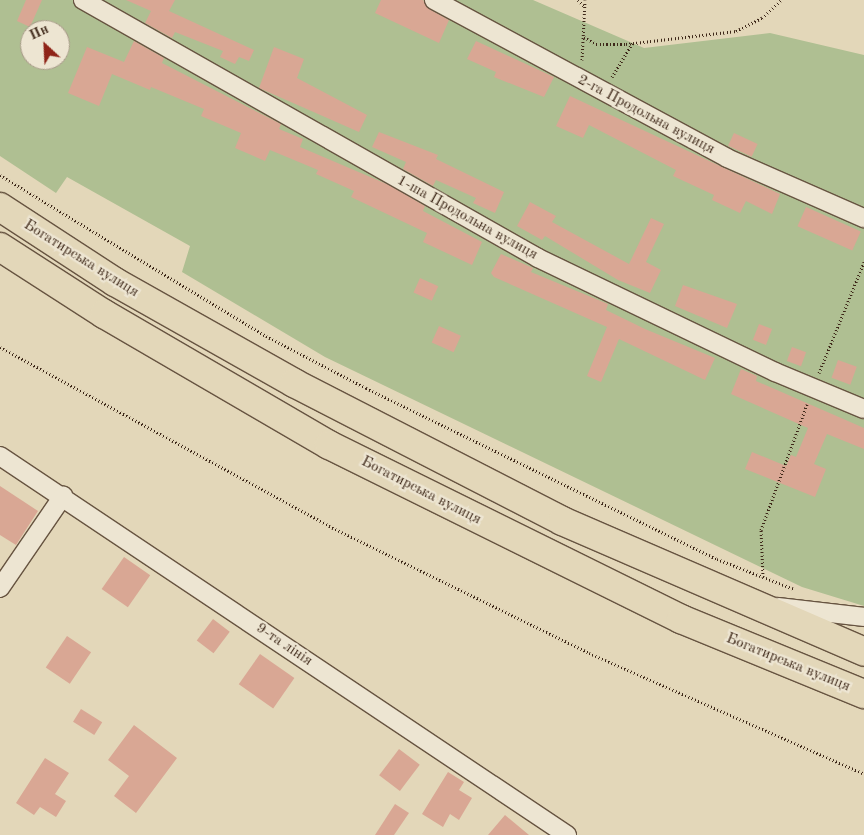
<!DOCTYPE html>
<html>
<head>
<meta charset="utf-8">
<style>
  body { margin:0 }
  #map { position:relative; width:864px; height:835px; overflow:hidden; background:#e3d7b9; font-family:"Old Standard TT",serif }
  div>[style] { position:absolute }
  [style*='--x'] { left:calc(var(--x)*1px); top:calc(var(--y)*1px); width:calc(var(--w)*1px); rotate:calc(var(--a)*1deg) }
  .green>* { inset:0; background:#afbf92 }
  .building>* { inset:0; background:#d9a794; transform-origin:0 0 }
  .path>* { height:3px; margin-top:-1.5px; transform-origin:0; background:repeating-linear-gradient(90deg,#3e2819 0 1px,transparent 0 3.5px) }
  .roads { filter:drop-shadow(1px 0 #675441) drop-shadow(-1px 0 #675441) drop-shadow(0 1px #675441) drop-shadow(0 -1px #675441) }
  .street>* { height:18px; margin:-9px; padding:0 9px; transform-origin:9px; border-radius:9px; background:#ede5d2 }
  .primary>* { height:28px; margin:-14px; padding:0 14px; transform-origin:14px; border-radius:14px; background:#e3d7b9 }
  span { translate:-50% -50%; white-space:nowrap; text-align:center; line-height:1.15; -webkit-text-stroke:4.5px #ede5d2; paint-order:stroke }
  .street-label { font-size:15px; color:#3e2819 }
  .north { position:absolute; left:20px; top:20px; width:50px; height:50px; box-sizing:border-box; background:#ede5d2; border:1px solid #a79988; border-radius:50%; rotate:335deg; font-size:14px; font-weight:700; line-height:20px; text-align:center; color:#3e2819 }
  .north::after { content:''; display:block; margin:auto; width:18px; height:22px; background:#8f2418; clip-path:polygon(50% 0,100% 100%,50% 72%,0 100%) }
</style>
</head>
<body>
<div id="map">
  <div class="green">
    <div style="clip-path:polygon(evenodd,0 0,533px 0,644px 48px,770px 33px,864px 55px,864px 606px,802px 587px,325px 357px,182px 272px,190px 246px,67px 177px,56px 193px,0 156px,0 0,30px 30px,60px 30px,60px 60px,30px 60px,30px 30px)"></div>
  </div>
  <div class="building">
    <div style="clip-path:polygon(26px 0,42px 0,30px 27px,17px 21px)"></div>
    <div style="clip-path:polygon(126px 0,175px 0,169px 11px,254px 50px,249px 61px,239px 57px,235px 64px,220px 57px,223px 51px,175px 32px,172px 38px,145px 23px,151px 11px)"></div>
    <div style="clip-path:polygon(381px 0,423px 0,429px 9px,449px 20px,439px 43px,375px 13px)"></div>
    <div style="clip-path:polygon(134px 41px,164px 58px,162px 63px,281px 124px,279px 129px,303px 139px,300px 147px,389px 185px,425px 206px,423px 211px,482px 242px,472px 265px,423px 242px,427px 233px,351px 197px,354px 191px,316px 174px,318px 170px,270px 150px,265px 161px,235px 148px,241px 133px,201px 116px,204px 109px,151px 87px,150px 90px,112px 74px,99px 106px,68px 93px,87px 47px,124px 62px)"></div>
    <div style="clip-path:polygon(476px 41px,554px 77px,544px 97px,494px 77px,496px 72px,467px 59px)"></div>
    <div style="clip-path:polygon(274px 47px,304px 59px,297px 78px,367px 115px,359px 132px,259px 88px)"></div>
    <div style="clip-path:polygon(570px 96px,780px 194px,772px 214px,746px 201px,740px 213px,712px 200px,714px 195px,673px 176px,676px 170px,589px 125px,583px 138px,556px 126px)"></div>
    <div style="clip-path:polygon(379px 132px,438px 155px,436px 159px,504px 192px,495px 213px,473px 203px,476px 198px,436px 180px,433px 186px,403px 169px,406px 162px,372px 147px)"></div>
    <div style="left:734px;top:133px;width:26px;height:14px;rotate:25deg"></div>
    <div style="clip-path:polygon(530px 202px,556px 216px,552px 222px,629px 264px,651px 218px,664px 224px,646px 262px,661px 270px,650px 293px,618px 280px,545px 236px,542px 240px,517px 226px)"></div>
    <div style="left:806px;top:207px;width:60px;height:21px;rotate:24deg"></div>
    <div style="clip-path:polygon(501px 254px,533px 268px,531px 272px,608px 304px,606px 310px,645px 329px,715px 358px,705px 380px,619px 339px,601px 382px,587px 376px,607px 327px,494px 277px,491px 273px)"></div>
    <div style="left:420px;top:278px;width:20px;height:16px;rotate:24deg"></div>
    <div style="clip-path:polygon(683px 285px,737px 304px,727px 328px,675px 306px)"></div>
    <div style="left:759px;top:324px;width:14px;height:17px;rotate:21deg"></div>
    <div style="left:439px;top:326px;width:24px;height:18px;rotate:24deg"></div>
    <div style="left:792px;top:347px;width:15px;height:15px;rotate:20deg"></div>
    <div style="left:838px;top:360px;width:20px;height:19px;rotate:20deg"></div>
    <div style="clip-path:polygon(741px 369px,757px 376px,756px 381px,864px 428px,864px 449px,827px 434px,814px 464px,826px 469px,815px 497px,745px 469px,752px 452px,786px 466px,791px 455px,796px 457px,808px 428px,731px 394px)"></div>
    <div style="clip-path:polygon(0 486px,38px 511px,16px 545px,0 535px)"></div>
    <div style="left:124px;top:557px;width:32px;height:39px;rotate:35deg"></div>
    <div style="left:213px;top:619px;width:21px;height:27px;rotate:37deg"></div>
    <div style="left:67px;top:636px;width:29px;height:38px;rotate:34deg"></div>
    <div style="left:260px;top:654px;width:42px;height:37px;rotate:35deg"></div>
    <div style="left:81px;top:709px;width:25px;height:15px;rotate:32deg"></div>
    <div style="clip-path:polygon(134px 725px,177px 758px,136px 813px,114px 796px,129px 776px,108px 760px)"></div>
    <div style="left:399px;top:749px;width:26px;height:33px;rotate:37deg"></div>
    <div style="clip-path:polygon(45px 758px,69px 773px,55px 794px,66px 801px,56px 817px,40px 807px,34px 815px,16px 803px)"></div>
    <div style="clip-path:polygon(448px 772px,464px 782px,459px 790px,472px 798px,459px 820px,450px 814px,443px 827px,422px 814px)"></div>
    <div style="clip-path:polygon(395px 804px,409px 813px,394px 835px,375px 835px)"></div>
    <div style="clip-path:polygon(505px 815px,529px 835px,488px 835px)"></div>
  </div>
  <div class="path">
    <div style="--x:578;--y:0;--w:8;--a:45"></div>
    <div style="--x:584;--y:37;--w:14;--a:30"></div>
    <div style="--x:596;--y:44;--w:30;--a:0"></div>
    <div style="--x:626;--y:44;--w:111;--a:-6.7"></div>
    <div style="--x:736;--y:31;--w:29;--a:-27"></div>
    <div style="--x:762;--y:18;--w:26;--a:-43"></div>
    <div style="--x:582;--y:60;--w:60;--a:-87.1"></div>
    <div style="--x:612;--y:77;--w:41;--a:-59"></div>
    <div style="--x:0;--y:175;--w:311;--a:31.2"></div>
    <div style="--x:266;--y:336;--w:113;--a:27.5"></div>
    <div style="--x:366;--y:388;--w:390;--a:26"></div>
    <div style="--x:717;--y:559;--w:83;--a:21.3"></div>
    <div style="--x:0;--y:347;--w:375;--a:28.5"></div>
    <div style="--x:329;--y:526;--w:289;--a:26"></div>
    <div style="--x:589;--y:653;--w:300;--a:23.7"></div>
    <div style="--x:819;--y:373;--w:120;--a:-67.9"></div>
    <div style="--x:763;--y:577;--w:47;--a:-92.4"></div>
    <div style="--x:761;--y:530;--w:134;--a:-69.9"></div>
  </div>
  <div class="roads">
    <div class="street">
      <div style="--x:83;--y:0;--w:523;--a:29.55"></div>
      <div style="--x:538;--y:258;--w:263;--a:25.7"></div>
      <div style="--x:775;--y:372;--w:96;--a:22.6"></div>
      <div style="--x:434;--y:0;--w:333;--a:28.3"></div>
      <div style="--x:727;--y:158;--w:150;--a:23.7"></div>
      <div style="--x:0;--y:456;--w:682;--a:33.76"></div>
      <div style="--x:0;--y:588;--w:112;--a:-55.6"></div>
      <div style="--x:778;--y:607;--w:87;--a:6.6"></div>
    </div>
    <div class="primary">
      <div style="--x:0;--y:207;--w:137;--a:33.1"></div>
      <div style="--x:115;--y:282;--w:206;--a:29.4"></div>
      <div style="--x:294;--y:383;--w:301;--a:27.2"></div>
      <div style="--x:562;--y:521;--w:329;--a:23.4"></div>
      <div style="--x:0;--y:247;--w:124;--a:32.8"></div>
      <div style="--x:104;--y:314;--w:260;--a:30.2"></div>
      <div style="--x:329;--y:445;--w:393;--a:26.3"></div>
      <div style="--x:681;--y:619;--w:198;--a:22.3"></div>
    </div>
  </div>
  <div class="street-label">
    <span style="left:646px;top:115px;rotate:28deg">2-га Продольна вулиця</span>
    <span style="left:467px;top:218px;rotate:29deg">1-ша Продольна вулиця</span>
    <span style="left:81px;top:259px;rotate:32deg">Богатирська вулиця</span>
    <span style="left:421px;top:491px;rotate:27deg">Богатирська вулиця</span>
    <span style="left:284px;top:645px;rotate:34deg">9-та лінія</span>
    <span style="left:788px;top:663px;rotate:22deg">Богатирська вулиця</span>
  </div>
  <div class="north">Пн</div>
</div>
</body>
</html>
